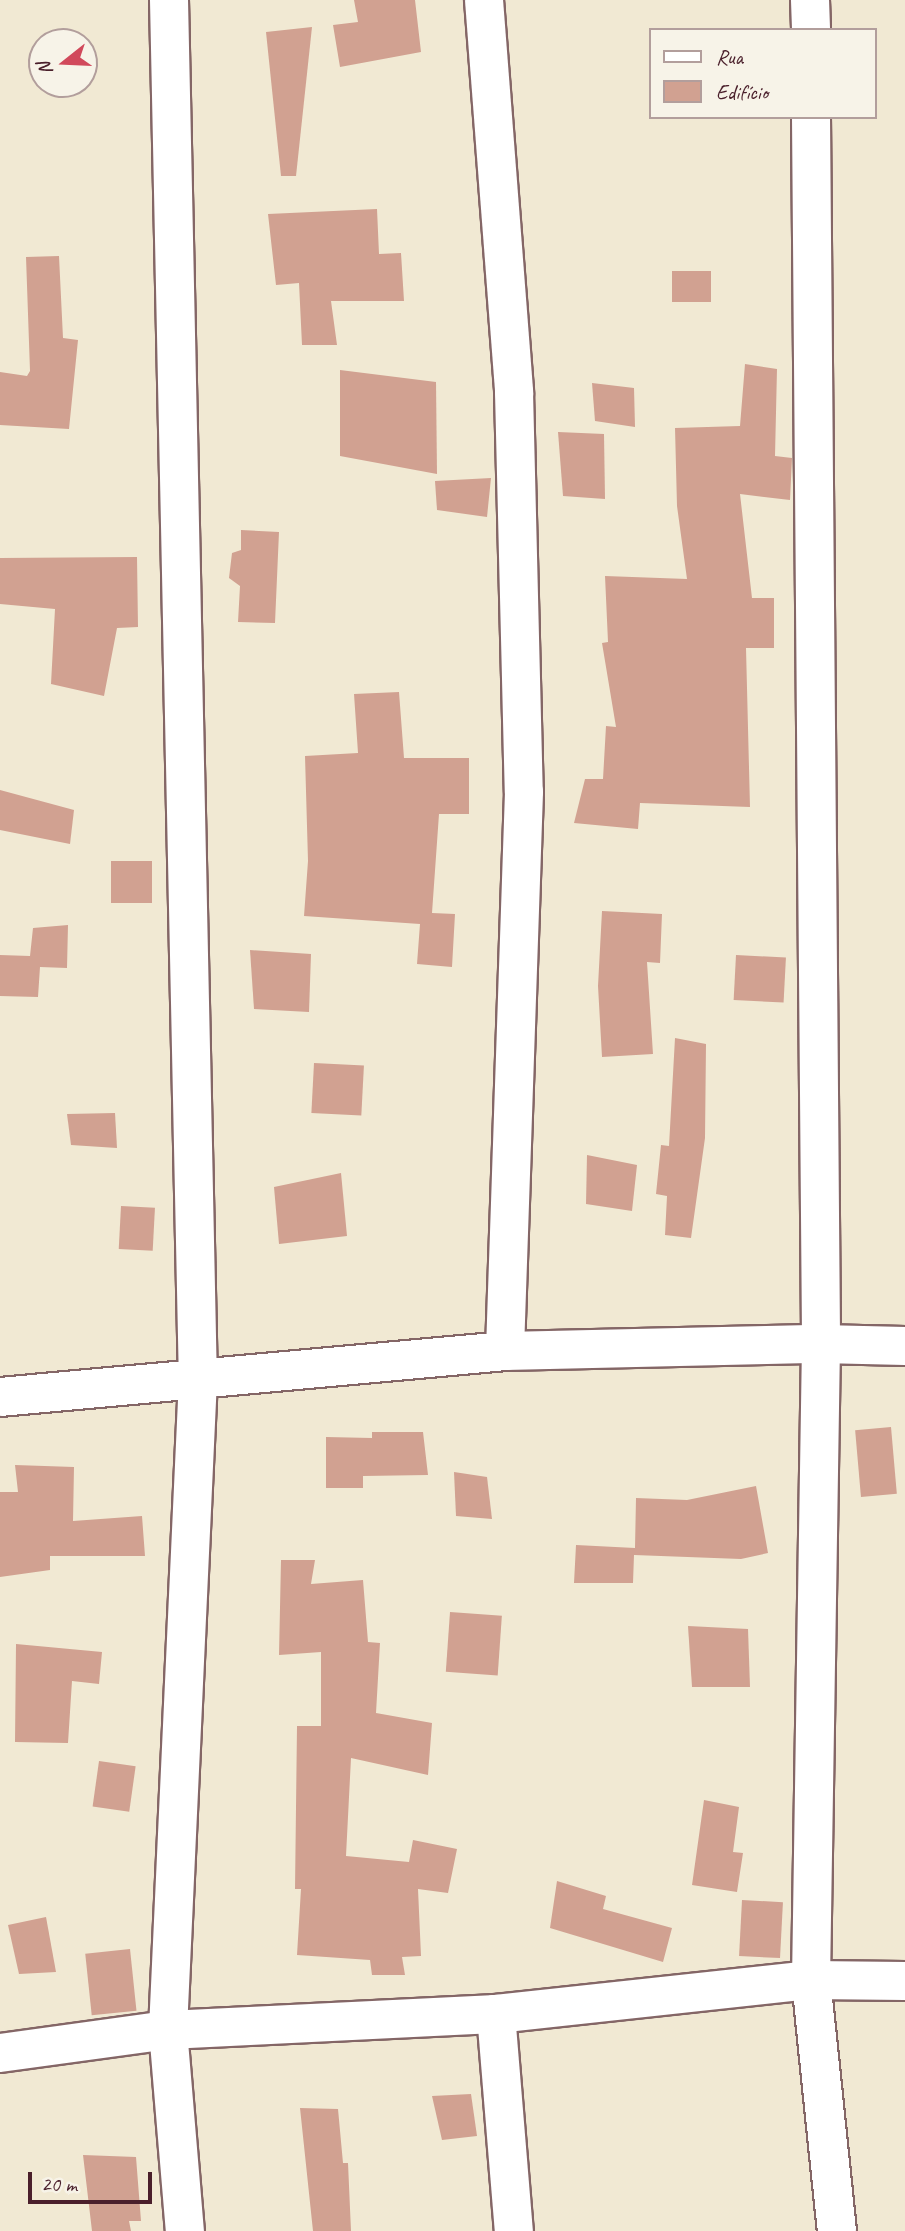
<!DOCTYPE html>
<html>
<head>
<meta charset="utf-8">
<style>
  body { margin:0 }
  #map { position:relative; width:905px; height:2231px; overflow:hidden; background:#f1e9d3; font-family:Caveat,sans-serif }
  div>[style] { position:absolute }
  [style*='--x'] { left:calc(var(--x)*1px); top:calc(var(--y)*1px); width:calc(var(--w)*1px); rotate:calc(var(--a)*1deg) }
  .building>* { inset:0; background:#d1a191; transform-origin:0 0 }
  .roads { filter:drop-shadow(2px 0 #846666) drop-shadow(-2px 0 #846666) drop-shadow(0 2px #846666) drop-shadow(0 -2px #846666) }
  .minor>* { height:38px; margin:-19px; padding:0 19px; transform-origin:19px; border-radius:19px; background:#fff }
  span { translate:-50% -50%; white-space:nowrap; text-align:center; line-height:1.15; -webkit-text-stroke:7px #f7f3e8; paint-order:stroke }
  .legend { position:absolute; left:649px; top:28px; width:228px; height:91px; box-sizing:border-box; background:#f7f3e8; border:2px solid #b29e9c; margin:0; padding:9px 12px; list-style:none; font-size:21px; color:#4a1f2b }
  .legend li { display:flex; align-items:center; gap:14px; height:35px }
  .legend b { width:35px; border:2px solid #b29e9c }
  .north { position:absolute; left:28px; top:28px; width:70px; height:70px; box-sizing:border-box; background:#f7f3e8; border:2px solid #b29e9c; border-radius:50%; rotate:252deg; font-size:19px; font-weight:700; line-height:28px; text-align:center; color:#4a1f2b }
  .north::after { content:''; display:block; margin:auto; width:24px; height:32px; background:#d1495b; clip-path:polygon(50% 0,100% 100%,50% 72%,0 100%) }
  .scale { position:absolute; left:28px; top:2172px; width:124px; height:32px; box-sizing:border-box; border:4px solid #4a1f2b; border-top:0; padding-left:9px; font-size:21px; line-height:24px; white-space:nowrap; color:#4a1f2b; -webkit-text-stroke:5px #f7f3e8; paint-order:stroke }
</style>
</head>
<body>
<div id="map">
  <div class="building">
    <div style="clip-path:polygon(354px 0,415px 0,421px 52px,340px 67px,333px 25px,358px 22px)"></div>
    <div style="clip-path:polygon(312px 27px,296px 176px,281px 176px,266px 32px)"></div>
    <div style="clip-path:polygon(377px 209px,379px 254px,401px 253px,404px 301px,331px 301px,337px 345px,302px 345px,299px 283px,276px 285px,268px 214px)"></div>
    <div style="clip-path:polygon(59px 256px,63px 338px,78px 340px,69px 429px,0 425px,0 372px,27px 376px,30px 371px,26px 257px)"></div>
    <div style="left:672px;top:271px;width:39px;height:31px"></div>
    <div style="clip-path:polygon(745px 364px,777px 369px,775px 456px,792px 458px,790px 500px,740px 494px,752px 598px,774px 598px,774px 648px,746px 648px,750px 807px,640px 803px,638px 829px,574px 823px,585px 779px,603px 779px,606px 726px,616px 727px,602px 643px,608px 642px,605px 576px,687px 579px,677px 506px,675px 428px,740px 426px)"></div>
    <div style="clip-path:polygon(340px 370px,436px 382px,437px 474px,340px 456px)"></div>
    <div style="clip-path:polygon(592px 383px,634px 388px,635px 427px,595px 421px)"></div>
    <div style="clip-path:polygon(558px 432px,604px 434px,605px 499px,563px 496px)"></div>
    <div style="clip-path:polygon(491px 478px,487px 517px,437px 510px,435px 481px)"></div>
    <div style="clip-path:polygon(241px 530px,279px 532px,275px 623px,238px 622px,240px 586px,229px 578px,232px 553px,241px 550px)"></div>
    <div style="clip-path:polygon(137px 557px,138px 627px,117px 628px,104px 696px,51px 684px,55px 609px,0 604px,0 558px)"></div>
    <div style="clip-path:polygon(399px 692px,404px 758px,469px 758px,469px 814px,439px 814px,432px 913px,455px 914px,452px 967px,417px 964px,420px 924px,304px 916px,308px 861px,305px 756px,358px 753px,354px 694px)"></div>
    <div style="clip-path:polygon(0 790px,74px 810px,70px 844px,0 830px)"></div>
    <div style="left:111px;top:861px;width:41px;height:42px"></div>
    <div style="clip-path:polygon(602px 911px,662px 914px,660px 963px,647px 962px,653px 1054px,602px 1057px,598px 986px)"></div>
    <div style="clip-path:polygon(68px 925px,67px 968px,40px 967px,38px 997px,0 996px,0 955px,30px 956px,33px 928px)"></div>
    <div style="clip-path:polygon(250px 950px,311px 954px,309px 1012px,254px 1009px)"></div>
    <div style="left:736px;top:955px;width:50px;height:45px;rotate:3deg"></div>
    <div style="clip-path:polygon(675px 1038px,706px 1044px,705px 1138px,691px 1238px,665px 1235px,667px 1196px,656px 1194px,661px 1145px,669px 1146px)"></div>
    <div style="left:314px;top:1063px;width:50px;height:50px;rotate:3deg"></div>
    <div style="clip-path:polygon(115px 1113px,117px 1148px,71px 1145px,67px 1114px)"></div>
    <div style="clip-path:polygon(587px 1155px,637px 1165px,632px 1211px,586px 1204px)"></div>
    <div style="clip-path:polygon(341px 1173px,347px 1236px,279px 1244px,274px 1187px)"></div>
    <div style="left:121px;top:1206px;width:34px;height:43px;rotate:3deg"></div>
    <div style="left:891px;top:1427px;width:67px;height:36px;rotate:85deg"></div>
    <div style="clip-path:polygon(372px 1432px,423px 1432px,428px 1475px,363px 1476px,363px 1488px,326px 1488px,326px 1437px,372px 1438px)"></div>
    <div style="clip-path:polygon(15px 1465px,74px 1467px,73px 1521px,142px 1516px,145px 1556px,50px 1556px,50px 1570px,0 1577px,0 1492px,18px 1492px)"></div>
    <div style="clip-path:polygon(454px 1472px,487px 1477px,492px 1519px,456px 1516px)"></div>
    <div style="clip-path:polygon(756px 1486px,768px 1553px,741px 1559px,634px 1555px,633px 1583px,574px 1583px,576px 1545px,635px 1548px,636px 1498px,687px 1500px)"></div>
    <div style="clip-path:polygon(281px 1560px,315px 1560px,311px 1584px,363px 1580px,368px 1642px,380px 1643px,376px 1713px,432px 1723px,428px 1775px,351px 1758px,346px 1856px,409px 1862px,413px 1840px,457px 1849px,448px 1893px,418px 1889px,421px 1956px,402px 1957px,405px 1975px,372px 1975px,370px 1960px,297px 1955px,301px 1889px,295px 1889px,297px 1726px,321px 1726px,321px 1652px,279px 1655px)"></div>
    <div style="left:450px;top:1612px;width:52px;height:60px;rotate:4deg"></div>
    <div style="clip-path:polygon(688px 1626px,748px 1629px,750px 1687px,692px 1687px)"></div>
    <div style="clip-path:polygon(16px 1644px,102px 1652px,99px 1684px,72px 1681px,68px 1743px,15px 1742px)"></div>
    <div style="left:99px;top:1761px;width:37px;height:46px;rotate:8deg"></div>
    <div style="clip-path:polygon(704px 1800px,739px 1807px,733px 1852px,743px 1853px,737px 1892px,692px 1885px)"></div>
    <div style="clip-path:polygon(557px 1881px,606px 1896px,603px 1909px,672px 1928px,663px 1962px,550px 1928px)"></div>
    <div style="left:742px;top:1900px;width:41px;height:56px;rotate:3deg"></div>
    <div style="clip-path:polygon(46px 1917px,56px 1972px,19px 1974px,8px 1925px)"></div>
    <div style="left:130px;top:1949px;width:62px;height:45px;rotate:84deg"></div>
    <div style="clip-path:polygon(471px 2094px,477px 2136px,442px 2140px,432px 2096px)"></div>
    <div style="clip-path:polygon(300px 2108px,338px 2109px,343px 2163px,348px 2163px,351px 2231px,313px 2231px)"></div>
    <div style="clip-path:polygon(83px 2155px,136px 2157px,141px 2221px,129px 2221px,131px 2231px,92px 2231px)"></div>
  </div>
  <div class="roads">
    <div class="minor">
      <div style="--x:169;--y:0;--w:1379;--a:88.8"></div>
      <div style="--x:198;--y:1379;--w:652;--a:92.64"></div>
      <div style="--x:168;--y:2030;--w:202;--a:85.2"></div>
      <div style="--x:484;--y:0;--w:393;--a:85.6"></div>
      <div style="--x:514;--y:392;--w:400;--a:88.6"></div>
      <div style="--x:524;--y:792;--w:559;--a:91.95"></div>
      <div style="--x:810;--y:0;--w:30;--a:88"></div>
      <div style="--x:811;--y:117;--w:1227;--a:89.53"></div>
      <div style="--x:821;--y:1344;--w:636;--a:90.9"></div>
      <div style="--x:811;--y:1980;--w:252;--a:84.1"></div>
      <div style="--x:0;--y:1397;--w:507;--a:-5.2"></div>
      <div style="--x:505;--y:1351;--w:316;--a:-1.3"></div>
      <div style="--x:821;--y:1344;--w:84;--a:1.4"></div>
      <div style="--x:496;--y:2014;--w:218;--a:85.3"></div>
      <div style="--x:0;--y:2053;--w:170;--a:-7.8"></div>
      <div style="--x:168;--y:2030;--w:328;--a:-2.8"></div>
      <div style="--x:496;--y:2014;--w:317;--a:-6.2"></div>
      <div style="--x:811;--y:1980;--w:94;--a:0.6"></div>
    </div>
  </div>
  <ul class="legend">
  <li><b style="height:9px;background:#fff"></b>Rua</li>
  <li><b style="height:19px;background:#d1a191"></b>Edifício</li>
  </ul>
  <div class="north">N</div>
  <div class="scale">20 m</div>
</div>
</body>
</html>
